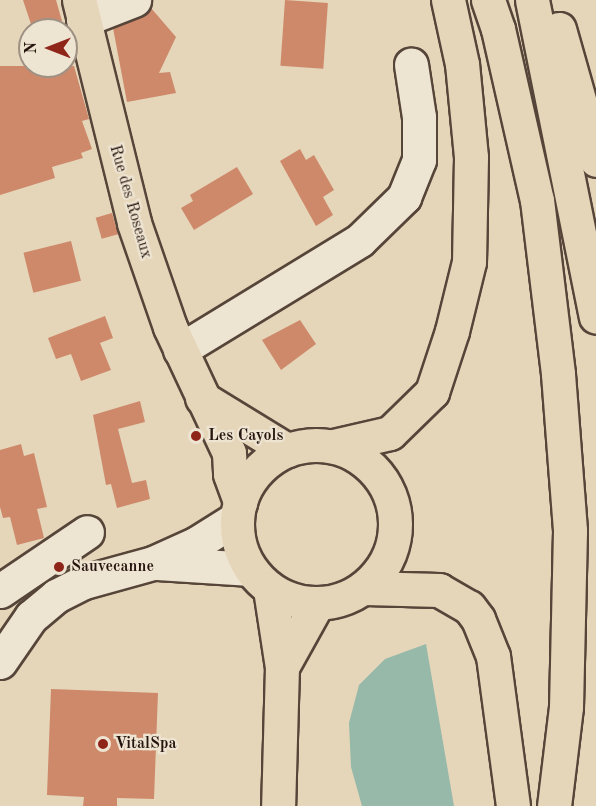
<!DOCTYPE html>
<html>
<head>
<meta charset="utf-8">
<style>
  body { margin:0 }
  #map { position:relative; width:596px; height:806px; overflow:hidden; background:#e5d5b9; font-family:"Old Standard TT",serif }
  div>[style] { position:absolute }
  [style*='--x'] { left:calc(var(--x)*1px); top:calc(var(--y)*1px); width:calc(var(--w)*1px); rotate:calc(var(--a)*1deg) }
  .water>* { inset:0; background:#96b9aa }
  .building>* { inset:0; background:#ce896b; transform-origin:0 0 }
  .roads { filter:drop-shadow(2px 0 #564539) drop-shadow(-2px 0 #564539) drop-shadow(0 2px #564539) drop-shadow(0 -2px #564539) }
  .minor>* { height:33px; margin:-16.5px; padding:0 16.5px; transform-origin:16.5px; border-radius:16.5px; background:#eee4d2 }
  .major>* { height:33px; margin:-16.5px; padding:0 16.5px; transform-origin:16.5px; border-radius:16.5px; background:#e5d5b9 }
  .major>.ring { margin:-16.5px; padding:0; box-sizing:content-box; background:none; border:33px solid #e5d5b9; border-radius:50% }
  .highway>* { height:33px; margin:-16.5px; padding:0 16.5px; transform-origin:16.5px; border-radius:16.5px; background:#e5d5b9 }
  .dots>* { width:16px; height:16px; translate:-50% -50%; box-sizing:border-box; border:3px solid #eee4d2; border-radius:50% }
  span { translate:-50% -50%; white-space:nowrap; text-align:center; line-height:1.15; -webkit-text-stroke:4.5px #eee4d2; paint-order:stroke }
  .street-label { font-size:16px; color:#26150e }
  .poi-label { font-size:16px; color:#26150e; font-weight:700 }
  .left { translate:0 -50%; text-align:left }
  .north { position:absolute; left:18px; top:18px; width:60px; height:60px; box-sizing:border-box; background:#eee4d2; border:2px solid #9e9184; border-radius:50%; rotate:270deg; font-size:16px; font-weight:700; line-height:24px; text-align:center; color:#26150e }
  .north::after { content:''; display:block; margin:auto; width:21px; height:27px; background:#8f2418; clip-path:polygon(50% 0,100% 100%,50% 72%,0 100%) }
</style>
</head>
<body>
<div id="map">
  <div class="water">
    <div style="clip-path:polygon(426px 644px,454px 806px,362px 806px,351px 767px,349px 723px,359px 685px,385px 659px)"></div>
  </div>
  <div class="building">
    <div style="clip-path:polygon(23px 0,56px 0,62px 21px,33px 30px)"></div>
    <div style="left:285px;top:0;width:43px;height:66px;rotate:4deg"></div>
    <div style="clip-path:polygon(151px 8px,176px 37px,159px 73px,170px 72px,176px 93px,127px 102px,113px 28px,141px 17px)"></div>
    <div style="clip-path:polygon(0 66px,74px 66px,89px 119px,82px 121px,92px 149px,81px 153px,83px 158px,52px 167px,55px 178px,0 195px)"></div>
    <div style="clip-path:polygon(300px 149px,306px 160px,314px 155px,334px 190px,323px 197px,333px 215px,316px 226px,280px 161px)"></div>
    <div style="clip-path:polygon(237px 167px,253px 194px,194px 230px,181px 208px,193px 201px,190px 195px)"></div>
    <div style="left:112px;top:213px;width:22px;height:17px;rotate:74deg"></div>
    <div style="left:71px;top:241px;width:41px;height:49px;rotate:76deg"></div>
    <div style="clip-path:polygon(105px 316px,113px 338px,100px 343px,111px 370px,81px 381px,71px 354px,56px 359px,48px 338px)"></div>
    <div style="clip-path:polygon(300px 320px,316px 344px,281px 370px,262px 340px)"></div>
    <div style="clip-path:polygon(140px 401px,145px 422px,118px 429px,132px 483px,146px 480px,150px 499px,117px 508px,111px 484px,106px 485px,93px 415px)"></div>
    <div style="clip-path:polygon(21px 444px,24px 456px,34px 453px,47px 507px,37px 509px,44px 538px,17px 545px,10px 517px,3px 518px,0 507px,0 450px)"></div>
    <div style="clip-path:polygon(51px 689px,158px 693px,154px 799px,117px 798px,117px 806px,83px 806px,84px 797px,47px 795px)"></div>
  </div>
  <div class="roads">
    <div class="minor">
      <div style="--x:83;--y:20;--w:55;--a:-21.4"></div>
      <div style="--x:180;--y:350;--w:211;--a:-31.4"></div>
      <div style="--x:360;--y:240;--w:62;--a:-44.3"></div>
      <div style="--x:404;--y:197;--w:40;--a:-68"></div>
      <div style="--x:419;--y:160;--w:43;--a:-90"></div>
      <div style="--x:419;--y:117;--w:53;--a:-98.7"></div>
      <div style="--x:158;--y:563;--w:92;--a:3.7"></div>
      <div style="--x:0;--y:591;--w:105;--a:-34.1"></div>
      <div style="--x:0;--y:662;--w:55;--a:-55.4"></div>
      <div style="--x:31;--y:617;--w:33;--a:-40"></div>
      <div style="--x:56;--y:596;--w:31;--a:-27"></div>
      <div style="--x:84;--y:582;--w:72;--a:-15.4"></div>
      <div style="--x:153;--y:563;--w:48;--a:-24.4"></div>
      <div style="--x:197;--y:543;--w:47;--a:-32"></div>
    </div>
    <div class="major">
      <div style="--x:79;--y:0;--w:230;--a:76.1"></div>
      <div style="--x:134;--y:223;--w:110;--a:70.9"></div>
      <div style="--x:170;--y:327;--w:139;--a:64.9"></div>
      <div style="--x:229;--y:453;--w:21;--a:87"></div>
      <div style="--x:230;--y:474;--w:30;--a:70"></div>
      <div style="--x:202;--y:398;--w:100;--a:31.5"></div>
      <div class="ring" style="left:237px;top:445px;width:125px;height:125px"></div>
      <div style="--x:270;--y:589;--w:79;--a:81.3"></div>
      <div style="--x:282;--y:667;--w:139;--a:91.6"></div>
      <div style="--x:282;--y:667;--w:72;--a:-60.9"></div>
    </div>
    <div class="highway">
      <div style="--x:488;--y:0;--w:31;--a:71"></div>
      <div style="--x:498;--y:29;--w:175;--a:77.2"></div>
      <div style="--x:537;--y:200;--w:175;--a:83.1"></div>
      <div style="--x:558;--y:374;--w:157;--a:85.6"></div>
      <div style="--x:570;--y:531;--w:176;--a:91.3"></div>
      <div style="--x:566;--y:707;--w:100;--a:96.9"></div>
      <div style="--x:532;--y:0;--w:323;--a:78.6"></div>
      <div style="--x:559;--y:29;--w:136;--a:74.2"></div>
      <div style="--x:333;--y:446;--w:58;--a:-12.8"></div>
      <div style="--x:390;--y:433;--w:59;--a:-44.3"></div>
      <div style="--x:432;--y:392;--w:64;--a:-71.8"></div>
      <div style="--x:452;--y:331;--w:71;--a:-76.2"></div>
      <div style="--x:469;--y:262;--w:105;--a:-88.9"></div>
      <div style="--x:471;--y:157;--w:93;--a:-95.5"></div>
      <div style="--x:462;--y:64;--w:66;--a:-102.3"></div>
      <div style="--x:365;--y:588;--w:74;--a:1.5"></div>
      <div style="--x:439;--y:590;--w:34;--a:30"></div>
      <div style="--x:469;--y:607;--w:15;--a:53"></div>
      <div style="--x:478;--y:619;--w:40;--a:68"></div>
      <div style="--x:493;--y:656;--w:151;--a:82.4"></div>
    </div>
  </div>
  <div class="dots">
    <div style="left:196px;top:436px;background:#8f2418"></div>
    <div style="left:59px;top:567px;background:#8f2418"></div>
    <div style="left:103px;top:744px;background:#8f2418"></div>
  </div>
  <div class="street-label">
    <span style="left:130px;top:202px;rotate:74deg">Rue des Roseaux</span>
  </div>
  <div class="poi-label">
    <span class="left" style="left:208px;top:436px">Les Cayols</span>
    <span class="left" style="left:71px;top:567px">Sauvecanne</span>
    <span class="left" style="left:115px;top:744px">VitalSpa</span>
  </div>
  <div class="north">N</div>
</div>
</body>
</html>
